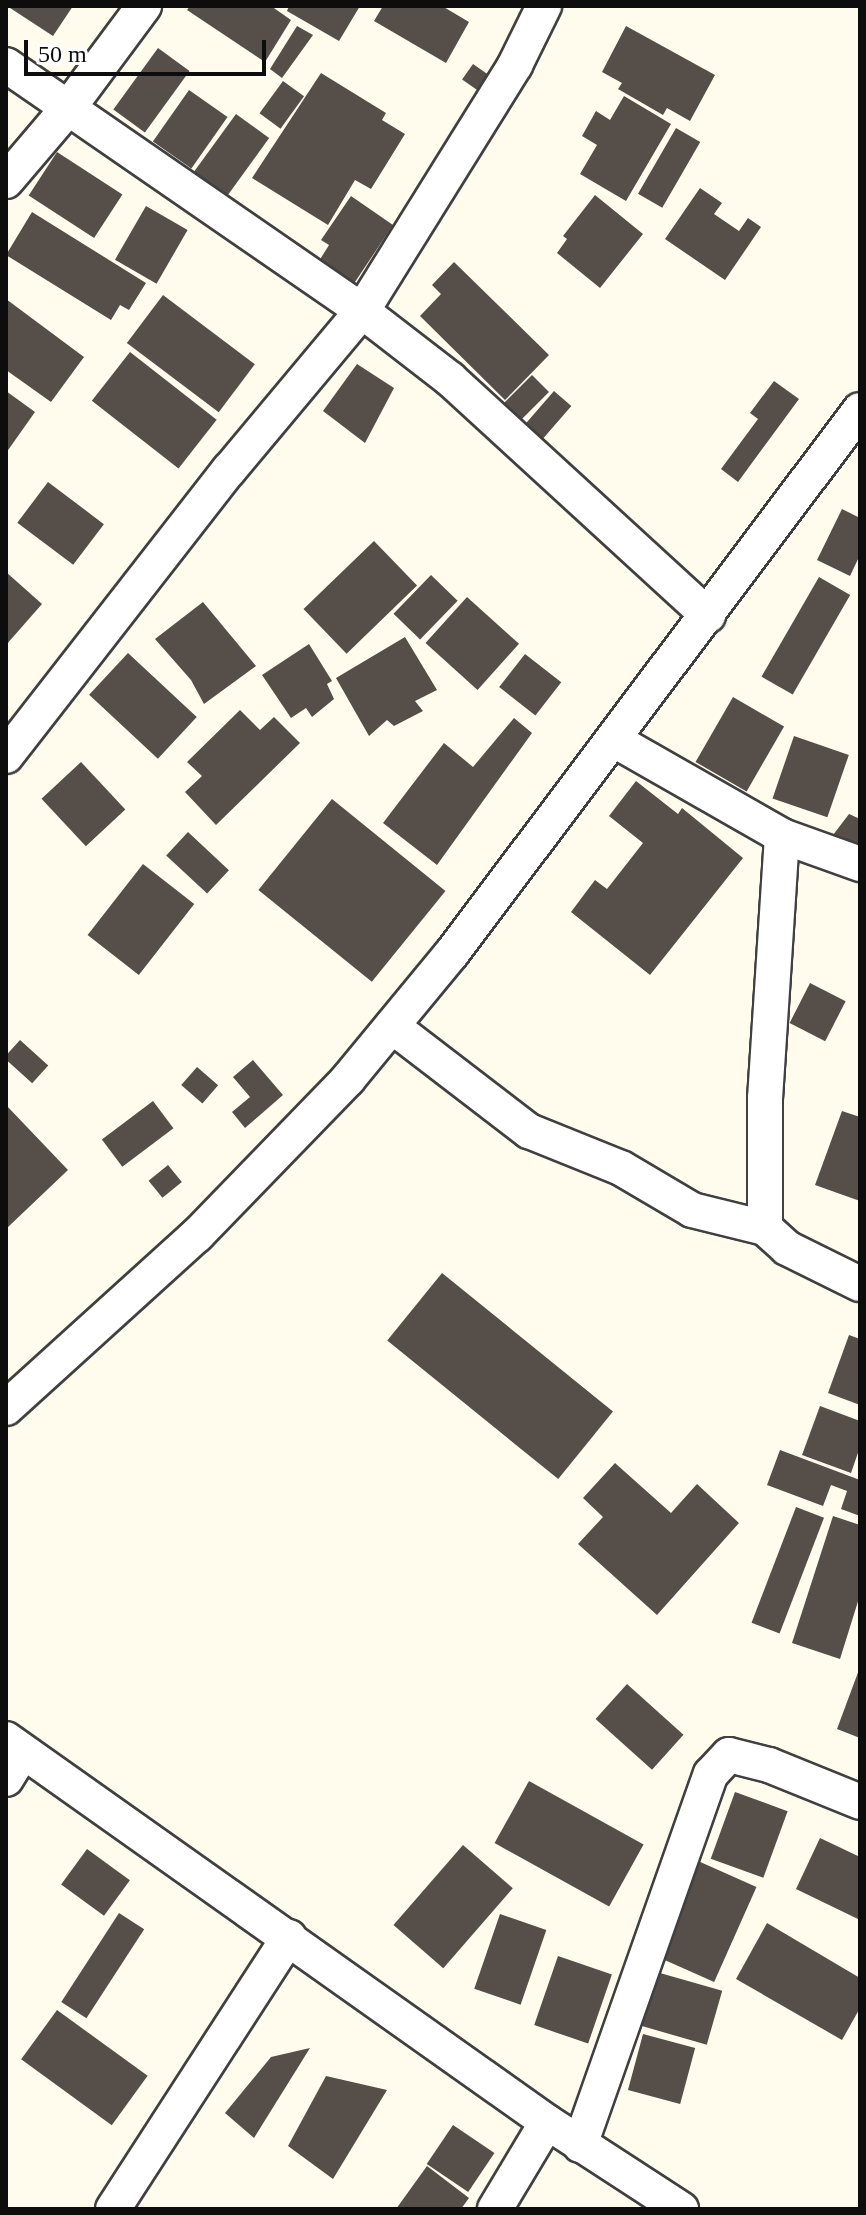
<!DOCTYPE html>
<html>
<head>
<meta charset="utf-8">
<style>
  body { margin:0 }
  #map { position:relative; width:866px; height:2215px; overflow:hidden; background:#fffced; font-family:"Times New Roman",serif }
  div>[style] { position:absolute }
  [style*='--x'] { left:calc(var(--x)*1px); top:calc(var(--y)*1px); width:calc(var(--w)*1px); rotate:calc(var(--a)*1deg) }
  .building>* { inset:0; background:#554e49; transform-origin:0 0 }
  .roads { filter:drop-shadow(2px 0 #404040) drop-shadow(-2px 0 #404040) drop-shadow(0 2px #404040) drop-shadow(0 -2px #404040) }
  .minor>* { height:34px; margin:-17px; padding:0 17px; transform-origin:17px; border-radius:17px; background:#fff }
  span { translate:-50% -50%; white-space:nowrap; text-align:center; line-height:1.15; -webkit-text-stroke:8px #fff; paint-order:stroke }
  .frame { position:absolute; inset:0; border:8px solid #0d0d0d; pointer-events:none }
  .scale { position:absolute; left:24px; top:40px; width:242px; height:36px; box-sizing:border-box; border:4px solid #0d0d0d; border-top:0; padding-left:10px; font-size:24px; line-height:28px; white-space:nowrap; color:#0d0d0d; -webkit-text-stroke:6px #fff; paint-order:stroke }
</style>
</head>
<body>
<div id="map">
  <div class="building">
    <div style="clip-path:polygon(7px 6px,73px 6px,53px 36px)"></div>
    <div style="clip-path:polygon(190px 6px,271px 6px,291px 20px,265px 62px,187px 10px)"></div>
    <div style="clip-path:polygon(289px 6px,360px 6px,339px 41px,287px 11px)"></div>
    <div style="clip-path:polygon(383px 6px,442px 6px,469px 22px,446px 63px,374px 21px)"></div>
    <div style="clip-path:polygon(297px 26px,313px 35px,282px 78px,270px 69px)"></div>
    <div style="clip-path:polygon(626px 26px,715px 75px,690px 121px,667px 108px,663px 115px,618px 89px,622px 83px,602px 72px)"></div>
    <div style="left:158px;top:48px;width:39px;height:76px;rotate:36deg"></div>
    <div style="left:473px;top:64px;width:21px;height:19px;rotate:35deg"></div>
    <div style="clip-path:polygon(321px 73px,386px 113px,382px 120px,405px 134px,371px 189px,355px 180px,328px 225px,252px 178px)"></div>
    <div style="left:283px;top:81px;width:26px;height:40px;rotate:36deg"></div>
    <div style="left:189px;top:90px;width:47px;height:63px;rotate:35deg"></div>
    <div style="clip-path:polygon(624px 96px,671px 124px,626px 201px,580px 174px,597px 145px,582px 136px,596px 111px,610px 120px)"></div>
    <div style="left:236px;top:114px;width:41px;height:73px;rotate:36deg"></div>
    <div style="left:676px;top:128px;width:28px;height:76px;rotate:30deg"></div>
    <div style="left:57px;top:152px;width:78px;height:52px;rotate:33deg"></div>
    <div style="clip-path:polygon(700px 188px,722px 203px,714px 214px,739px 231px,748px 218px,761px 227px,725px 280px,665px 239px)"></div>
    <div style="clip-path:polygon(595px 195px,643px 234px,600px 288px,557px 253px,567px 239px,563px 236px)"></div>
    <div style="clip-path:polygon(351px 196px,393px 225px,353px 285px,319px 261px,329px 245px,321px 240px)"></div>
    <div style="left:146px;top:206px;width:48px;height:62px;rotate:30deg"></div>
    <div style="clip-path:polygon(32px 212px,146px 283px,129px 310px,120px 305px,111px 320px,6px 255px)"></div>
    <div style="clip-path:polygon(454px 262px,549px 355px,505px 400px,420px 316px,441px 294px,432px 285px)"></div>
    <div style="left:163px;top:295px;width:115px;height:60px;rotate:37deg"></div>
    <div style="clip-path:polygon(6px 299px,84px 357px,51px 402px,6px 370px)"></div>
    <div style="left:130px;top:352px;width:110px;height:62px;rotate:38deg"></div>
    <div style="clip-path:polygon(357px 364px,394px 388px,365px 443px,323px 411px)"></div>
    <div style="left:532px;top:375px;width:24px;height:40px;rotate:45deg"></div>
    <div style="clip-path:polygon(774px 381px,799px 399px,738px 482px,721px 469px,758px 419px,750px 413px)"></div>
    <div style="clip-path:polygon(6px 391px,35px 412px,6px 453px)"></div>
    <div style="left:554px;top:391px;width:23px;height:49px;rotate:41deg"></div>
    <div style="left:48px;top:482px;width:70px;height:51px;rotate:37deg"></div>
    <div style="clip-path:polygon(842px 509px,860px 518px,860px 555px,850px 576px,817px 560px)"></div>
    <div style="left:374px;top:541px;width:62px;height:98px;rotate:46deg"></div>
    <div style="clip-path:polygon(6px 572px,42px 604px,6px 645px)"></div>
    <div style="left:431px;top:575px;width:37px;height:54px;rotate:44deg"></div>
    <div style="left:819px;top:577px;width:36px;height:115px;rotate:30deg"></div>
    <div style="left:467px;top:597px;width:70px;height:62px;rotate:42deg"></div>
    <div style="clip-path:polygon(203px 602px,256px 666px,204px 704px,191px 680px,155px 639px)"></div>
    <div style="clip-path:polygon(405px 637px,437px 690px,415px 701px,423px 711px,394px 726px,387px 720px,369px 736px,336px 678px)"></div>
    <div style="clip-path:polygon(309px 644px,332px 681px,327px 684px,334px 699px,312px 717px,306px 708px,291px 718px,262px 675px)"></div>
    <div style="left:128px;top:653px;width:94px;height:57px;rotate:43deg"></div>
    <div style="left:525px;top:654px;width:46px;height:42px;rotate:38deg"></div>
    <div style="left:733px;top:697px;width:59px;height:75px;rotate:30deg"></div>
    <div style="clip-path:polygon(240px 710px,260px 730px,274px 717px,300px 743px,216px 825px,185px 792px,202px 776px,187px 762px)"></div>
    <div style="clip-path:polygon(514px 718px,532px 733px,437px 865px,383px 823px,444px 743px,473px 767px)"></div>
    <div style="left:794px;top:736px;width:58px;height:66px;rotate:19deg"></div>
    <div style="left:81px;top:762px;width:65px;height:54px;rotate:47deg"></div>
    <div style="clip-path:polygon(636px 781px,678px 814px,682px 808px,743px 858px,650px 975px,571px 912px,595px 880px,607px 889px,643px 843px,609px 816px)"></div>
    <div style="left:332px;top:799px;width:146px;height:117px;rotate:39deg"></div>
    <div style="clip-path:polygon(849px 814px,860px 819px,860px 851px,830px 839px)"></div>
    <div style="left:188px;top:832px;width:56px;height:32px;rotate:43deg"></div>
    <div style="left:143px;top:864px;width:65px;height:90px;rotate:38deg"></div>
    <div style="left:810px;top:983px;width:40px;height:45px;rotate:27deg"></div>
    <div style="left:20px;top:1040px;width:38px;height:24px;rotate:42deg"></div>
    <div style="clip-path:polygon(253px 1060px,283px 1095px,245px 1128px,232px 1112px,250px 1097px,233px 1077px)"></div>
    <div style="left:197px;top:1067px;width:28px;height:24px;rotate:41deg"></div>
    <div style="left:153px;top:1101px;width:34px;height:64px;rotate:53deg"></div>
    <div style="clip-path:polygon(6px 1105px,68px 1170px,7px 1228px,6px 1227px)"></div>
    <div style="clip-path:polygon(842px 1111px,860px 1117px,860px 1201px,815px 1185px)"></div>
    <div style="left:168px;top:1165px;width:22px;height:25px;rotate:51deg"></div>
    <div style="left:442px;top:1273px;width:220px;height:87px;rotate:39deg"></div>
    <div style="clip-path:polygon(849px 1335px,860px 1339px,860px 1405px,828px 1393px)"></div>
    <div style="clip-path:polygon(820px 1406px,860px 1421px,860px 1447px,851px 1473px,802px 1455px)"></div>
    <div style="clip-path:polygon(780px 1450px,860px 1480px,860px 1516px,841px 1509px,847px 1491px,831px 1485px,823px 1506px,767px 1485px)"></div>
    <div style="clip-path:polygon(615px 1463px,671px 1513px,697px 1484px,739px 1523px,657px 1615px,578px 1544px,603px 1517px,583px 1498px)"></div>
    <div style="left:796px;top:1507px;width:30px;height:124px;rotate:21deg"></div>
    <div style="clip-path:polygon(833px 1516px,860px 1525px,860px 1595px,840px 1659px,792px 1643px)"></div>
    <div style="clip-path:polygon(860px 1667px,860px 1738px,837px 1729px)"></div>
    <div style="left:627px;top:1684px;width:76px;height:47px;rotate:42deg"></div>
    <div style="left:529px;top:1781px;width:131px;height:71px;rotate:29deg"></div>
    <div style="left:735px;top:1792px;width:56px;height:71px;rotate:20deg"></div>
    <div style="clip-path:polygon(820px 1838px,860px 1857px,860px 1920px,796px 1889px)"></div>
    <div style="left:463px;top:1845px;width:66px;height:106px;rotate:41deg"></div>
    <div style="left:87px;top:1849px;width:53px;height:44px;rotate:36deg"></div>
    <div style="left:698px;top:1861px;width:64px;height:104px;rotate:24deg"></div>
    <div style="left:119px;top:1913px;width:30px;height:106px;rotate:33deg"></div>
    <div style="left:500px;top:1914px;width:49px;height:79px;rotate:19deg"></div>
    <div style="clip-path:polygon(767px 1923px,860px 1978px,860px 2008px,842px 2040px,736px 1979px)"></div>
    <div style="left:558px;top:1956px;width:57px;height:73px;rotate:19deg"></div>
    <div style="left:653px;top:1971px;width:72px;height:56px;rotate:16deg"></div>
    <div style="left:57px;top:2010px;width:112px;height:61px;rotate:36deg"></div>
    <div style="left:643px;top:2034px;width:54px;height:58px;rotate:15deg"></div>
    <div style="clip-path:polygon(310px 2048px,254px 2138px,225px 2113px,271px 2057px)"></div>
    <div style="clip-path:polygon(326px 2076px,387px 2090px,333px 2179px,288px 2146px)"></div>
    <div style="left:453px;top:2125px;width:50px;height:47px;rotate:34deg"></div>
    <div style="clip-path:polygon(427px 2166px,469px 2198px,461px 2209px,396px 2209px)"></div>
  </div>
  <div class="roads">
    <div class="minor">
      <div style="--x:6;--y:65;--w:433;--a:34.6"></div>
      <div style="--x:362;--y:311;--w:111;--a:37.7"></div>
      <div style="--x:450;--y:379;--w:350;--a:42.5"></div>
      <div style="--x:6;--y:181;--w:97;--a:-49.6"></div>
      <div style="--x:69;--y:107;--w:126;--a:-53.4"></div>
      <div style="--x:614;--y:740;--w:193;--a:29.7"></div>
      <div style="--x:782;--y:836;--w:83;--a:19.7"></div>
      <div style="--x:6;--y:756;--w:363;--a:-52.1"></div>
      <div style="--x:229;--y:470;--w:207;--a:-50.1"></div>
      <div style="--x:362;--y:311;--w:290;--a:-58.1"></div>
      <div style="--x:515;--y:65;--w:66;--a:-63.8"></div>
      <div style="--x:782;--y:836;--w:263;--a:93.7"></div>
      <div style="--x:765;--y:1098;--w:130;--a:90"></div>
      <div style="--x:765;--y:1228;--w:30;--a:42"></div>
      <div style="--x:787;--y:1248;--w:81;--a:26.3"></div>
      <div style="--x:392;--y:1026;--w:173;--a:37.5"></div>
      <div style="--x:529;--y:1131;--w:99;--a:21.9"></div>
      <div style="--x:621;--y:1168;--w:82;--a:30.6"></div>
      <div style="--x:692;--y:1210;--w:75;--a:13.9"></div>
      <div style="--x:6;--y:1408;--w:258;--a:-42.2"></div>
      <div style="--x:197;--y:1235;--w:217;--a:-45.9"></div>
      <div style="--x:348;--y:1079;--w:163;--a:-50.5"></div>
      <div style="--x:452;--y:953;--w:679;--a:-53.08"></div>
      <div style="--x:6;--y:1739;--w:663;--a:35.3"></div>
      <div style="--x:547;--y:2122;--w:160;--a:33"></div>
      <div style="--x:6;--y:1779;--w:32;--a:-58"></div>
      <div style="--x:580;--y:2145;--w:393;--a:-70.6"></div>
      <div style="--x:711;--y:1774;--w:26;--a:-47"></div>
      <div style="--x:729;--y:1755;--w:41;--a:14"></div>
      <div style="--x:769;--y:1765;--w:98;--a:22.1"></div>
      <div style="--x:113;--y:2209;--w:324;--a:-57.1"></div>
      <div style="--x:495;--y:2209;--w:101;--a:-59.1"></div>
    </div>
  </div>
  <div class="frame"></div>
  <div class="scale">50 m</div>
</div>
</body>
</html>
